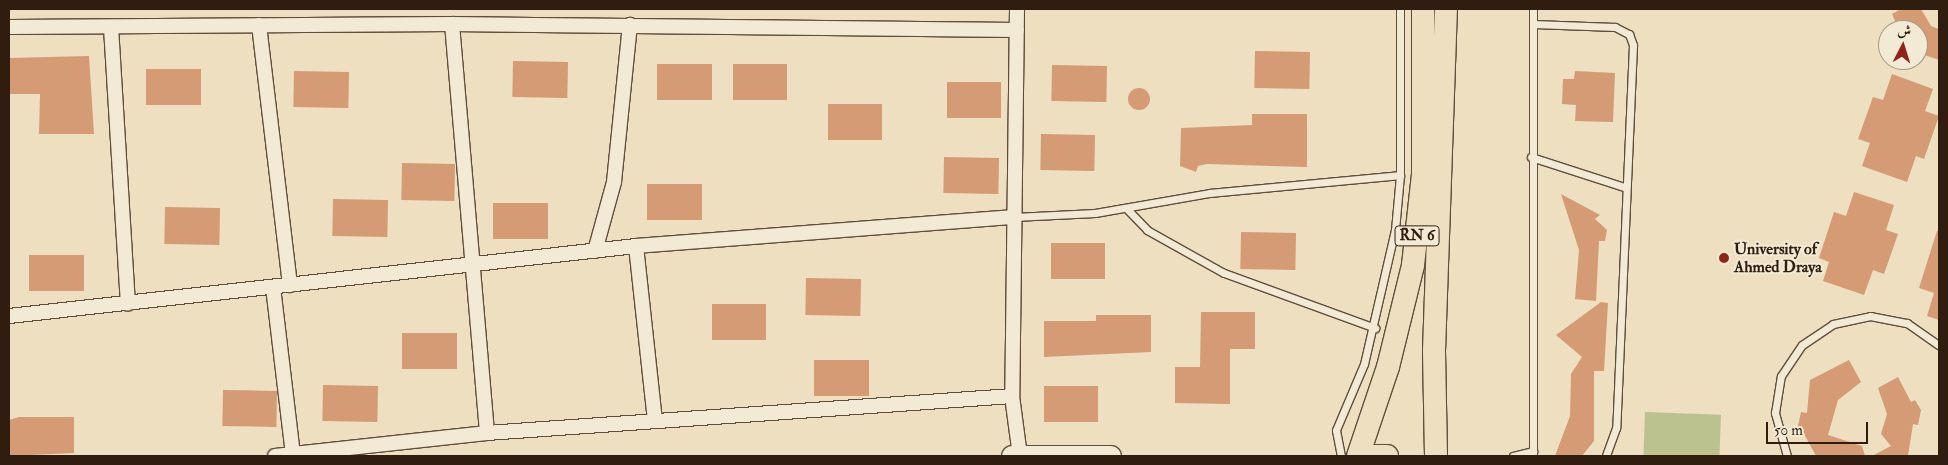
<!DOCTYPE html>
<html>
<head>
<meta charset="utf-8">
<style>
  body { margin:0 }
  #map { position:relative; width:1948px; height:465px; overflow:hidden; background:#eddfc0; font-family:"IM FELL Double Pica",Amiri,serif }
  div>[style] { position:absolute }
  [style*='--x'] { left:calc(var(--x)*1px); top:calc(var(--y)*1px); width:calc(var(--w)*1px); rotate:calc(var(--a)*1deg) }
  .green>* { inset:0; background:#bcc190; transform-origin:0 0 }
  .building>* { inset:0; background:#d49b74; transform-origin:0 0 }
  .round { border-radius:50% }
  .roads { filter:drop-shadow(1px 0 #5f4e3b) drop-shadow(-1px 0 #5f4e3b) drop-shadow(0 1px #5f4e3b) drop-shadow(0 -1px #5f4e3b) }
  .lane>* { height:7px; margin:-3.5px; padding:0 3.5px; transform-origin:3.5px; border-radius:3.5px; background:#f3ead6 }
  .street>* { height:14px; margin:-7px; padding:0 7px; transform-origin:7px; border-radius:7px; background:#f3ead6 }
  .secondary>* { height:20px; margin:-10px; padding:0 10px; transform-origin:10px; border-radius:10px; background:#f3ead6 }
  .primary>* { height:22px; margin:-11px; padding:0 11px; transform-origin:11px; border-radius:11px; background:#eddfc0 }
  .dots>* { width:14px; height:14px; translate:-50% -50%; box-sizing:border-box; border:2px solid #f3ead6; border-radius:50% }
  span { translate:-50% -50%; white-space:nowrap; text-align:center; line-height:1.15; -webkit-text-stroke:4px #f3ead6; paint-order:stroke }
  .shield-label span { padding:1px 4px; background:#f3ead6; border:1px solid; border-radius:4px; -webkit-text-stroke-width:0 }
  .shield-label { font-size:15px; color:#301d0f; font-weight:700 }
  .poi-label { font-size:16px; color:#301d0f; font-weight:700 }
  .left { translate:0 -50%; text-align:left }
  .frame { position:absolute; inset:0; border:10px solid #301d0f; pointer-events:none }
  .north { position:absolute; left:1878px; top:20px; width:50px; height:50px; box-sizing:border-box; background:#f3ead6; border:1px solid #a59886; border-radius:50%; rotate:5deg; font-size:14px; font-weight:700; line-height:20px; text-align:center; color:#301d0f }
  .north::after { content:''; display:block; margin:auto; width:18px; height:22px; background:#8f2418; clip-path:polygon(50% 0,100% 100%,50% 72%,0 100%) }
  .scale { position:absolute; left:1766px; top:422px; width:102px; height:22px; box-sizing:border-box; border:2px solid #301d0f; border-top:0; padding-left:6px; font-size:15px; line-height:18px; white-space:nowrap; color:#301d0f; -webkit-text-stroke:4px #f3ead6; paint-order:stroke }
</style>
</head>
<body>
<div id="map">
  <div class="green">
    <div style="left:1645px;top:412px;width:76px;height:44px;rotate:2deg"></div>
  </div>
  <div class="building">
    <div style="clip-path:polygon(1901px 9px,1921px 9px,1931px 26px,1939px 29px,1939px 60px,1919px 53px,1922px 42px,1918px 41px,1918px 30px,1899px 30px,1892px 14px)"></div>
    <div style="left:1255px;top:51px;width:55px;height:37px;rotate:1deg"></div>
    <div style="clip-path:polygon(89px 56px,94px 134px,39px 134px,40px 94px,9px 94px,9px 58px)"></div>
    <div style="left:513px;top:61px;width:55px;height:36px;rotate:1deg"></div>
    <div style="left:657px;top:64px;width:55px;height:36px"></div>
    <div style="left:733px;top:64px;width:54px;height:36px"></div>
    <div style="left:1052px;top:65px;width:55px;height:36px;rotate:1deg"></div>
    <div style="left:146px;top:69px;width:55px;height:36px"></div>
    <div style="left:294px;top:71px;width:55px;height:36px;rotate:1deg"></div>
    <div style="clip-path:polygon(1575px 71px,1615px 73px,1613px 122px,1575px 121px,1576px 105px,1562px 104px,1563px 79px,1574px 79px)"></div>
    <div style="clip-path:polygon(1892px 74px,1933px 89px,1925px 111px,1939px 116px,1924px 159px,1916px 156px,1907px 182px,1862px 166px,1870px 143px,1858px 139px,1873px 97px,1883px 100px)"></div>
    <div style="left:947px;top:82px;width:54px;height:36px"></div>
    <div class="round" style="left:1128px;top:88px;width:22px;height:22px"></div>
    <div style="left:828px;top:104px;width:54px;height:36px"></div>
    <div style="clip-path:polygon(1252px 114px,1307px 114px,1307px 167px,1207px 164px,1198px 166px,1196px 172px,1180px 166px,1181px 128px,1252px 125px)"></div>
    <div style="left:1041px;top:134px;width:54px;height:36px;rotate:1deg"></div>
    <div style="left:944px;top:157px;width:55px;height:36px;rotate:1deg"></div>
    <div style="left:402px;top:163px;width:53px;height:37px;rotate:1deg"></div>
    <div style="left:647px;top:184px;width:55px;height:36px"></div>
    <div style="clip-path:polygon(1854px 192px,1894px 205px,1886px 230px,1898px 234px,1884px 274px,1873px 270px,1864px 295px,1823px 281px,1829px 262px,1819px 258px,1834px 212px,1846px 216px)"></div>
    <div style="clip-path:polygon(1561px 194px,1600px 215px,1595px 219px,1607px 230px,1605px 241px,1599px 241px,1596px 301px,1575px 299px,1579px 250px)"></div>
    <div style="left:333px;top:199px;width:55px;height:37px;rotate:1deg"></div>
    <div style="left:493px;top:203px;width:55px;height:36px"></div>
    <div style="left:165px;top:207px;width:55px;height:37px;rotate:1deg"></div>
    <div style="clip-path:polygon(1937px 231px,1939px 231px,1939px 320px,1927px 316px,1934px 293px,1919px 288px)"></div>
    <div style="left:1241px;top:232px;width:55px;height:37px;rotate:1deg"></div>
    <div style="left:1051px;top:243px;width:54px;height:36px"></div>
    <div style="left:29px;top:255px;width:55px;height:36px"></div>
    <div style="left:806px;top:278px;width:55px;height:37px;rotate:1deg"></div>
    <div style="clip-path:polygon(1601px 302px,1608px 303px,1604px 371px,1594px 371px,1594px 441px,1582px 456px,1555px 456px,1570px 416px,1571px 374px,1582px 357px,1556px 335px)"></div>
    <div style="left:712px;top:304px;width:54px;height:36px"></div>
    <div style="clip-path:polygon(1201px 312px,1255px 312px,1255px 349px,1230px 349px,1230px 404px,1175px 403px,1175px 367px,1200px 367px)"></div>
    <div style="clip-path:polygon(1096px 315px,1151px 315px,1151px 352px,1044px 357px,1044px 321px,1096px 321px)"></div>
    <div style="left:402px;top:333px;width:55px;height:36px"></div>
    <div style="left:814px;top:360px;width:55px;height:36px"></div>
    <div style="clip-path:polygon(1849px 360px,1861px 382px,1838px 400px,1828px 435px,1862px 446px,1865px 456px,1816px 456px,1803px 432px,1796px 435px,1801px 412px,1807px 413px,1810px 380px)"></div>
    <div style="clip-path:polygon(1898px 377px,1911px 402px,1915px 400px,1921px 410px,1918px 425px,1913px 424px,1908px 456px,1872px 456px,1891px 446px,1881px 434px,1887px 414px,1878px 388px)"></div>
    <div style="left:323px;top:385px;width:55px;height:36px;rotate:1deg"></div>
    <div style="left:1044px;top:386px;width:54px;height:36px"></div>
    <div style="left:223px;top:390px;width:54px;height:36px;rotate:1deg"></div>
    <div style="clip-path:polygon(19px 417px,74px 417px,74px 453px,9px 456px,9px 420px)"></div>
  </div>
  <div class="roads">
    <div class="lane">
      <div style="--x:1533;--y:24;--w:82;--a:2.1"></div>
      <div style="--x:1615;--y:27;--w:16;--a:27"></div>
      <div style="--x:1629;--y:34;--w:12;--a:70"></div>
      <div style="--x:1633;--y:45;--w:383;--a:92.5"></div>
      <div style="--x:1616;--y:428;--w:30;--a:110"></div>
      <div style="--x:1531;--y:157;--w:98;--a:17.9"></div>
      <div style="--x:1128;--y:210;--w:28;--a:46"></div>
      <div style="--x:1147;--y:230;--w:88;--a:29.2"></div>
      <div style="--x:1224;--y:273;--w:161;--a:20"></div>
      <div style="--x:1014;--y:217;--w:81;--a:-2.8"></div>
      <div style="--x:1095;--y:213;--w:117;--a:-9.9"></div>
      <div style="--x:1210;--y:193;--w:191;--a:-5.4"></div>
      <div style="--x:1341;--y:456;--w:26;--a:-101"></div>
      <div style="--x:1336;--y:430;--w:72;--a:-67"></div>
      <div style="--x:1364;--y:364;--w:138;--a:-77"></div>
      <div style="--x:1395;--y:230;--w:55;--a:-84.8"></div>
      <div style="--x:1400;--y:175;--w:166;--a:-90"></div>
      <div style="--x:1513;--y:456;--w:21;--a:-14"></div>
      <div style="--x:1533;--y:456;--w:447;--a:-90"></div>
      <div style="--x:1787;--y:456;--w:45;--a:-105.6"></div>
      <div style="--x:1775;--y:413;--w:37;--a:-81"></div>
      <div style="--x:1781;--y:376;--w:37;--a:-56"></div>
      <div style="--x:1802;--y:345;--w:37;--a:-34"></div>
      <div style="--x:1833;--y:324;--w:38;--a:-12"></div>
      <div style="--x:1870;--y:316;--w:38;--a:11"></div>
      <div style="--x:1907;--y:323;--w:39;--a:35"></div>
    </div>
    <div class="street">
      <div style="--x:1017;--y:9;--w:387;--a:90.7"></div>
      <div style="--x:1012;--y:396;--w:61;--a:82.4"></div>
      <div style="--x:452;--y:24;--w:410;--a:85.1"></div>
      <div style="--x:259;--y:25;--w:262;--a:83.2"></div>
      <div style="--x:9;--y:27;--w:443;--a:-0.4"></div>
      <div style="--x:452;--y:24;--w:565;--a:0.61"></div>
      <div style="--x:111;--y:27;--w:277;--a:86.5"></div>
      <div style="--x:636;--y:246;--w:176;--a:83.8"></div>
      <div style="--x:595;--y:251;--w:72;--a:-74.6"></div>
      <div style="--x:614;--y:182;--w:158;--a:-84.2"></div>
      <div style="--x:273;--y:287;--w:169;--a:83.2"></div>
      <div style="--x:9;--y:316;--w:631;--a:-6.37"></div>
      <div style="--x:636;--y:246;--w:379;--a:-4.4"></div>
      <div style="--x:275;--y:456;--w:213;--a:-6.2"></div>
      <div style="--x:487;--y:433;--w:526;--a:-4.03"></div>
    </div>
    <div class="secondary">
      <div style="--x:1012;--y:456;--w:99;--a:0"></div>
    </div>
    <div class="primary">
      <div style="--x:1358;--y:456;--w:94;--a:-71.4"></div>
      <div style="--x:1388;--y:367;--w:105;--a:-76.2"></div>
      <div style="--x:1413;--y:265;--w:91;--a:-83.7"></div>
      <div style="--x:1423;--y:175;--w:166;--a:-90"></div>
      <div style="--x:1372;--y:456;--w:15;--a:0"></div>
      <div style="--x:1436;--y:456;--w:105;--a:-91.1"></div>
      <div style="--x:1434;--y:351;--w:342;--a:-88"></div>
    </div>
  </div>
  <div class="dots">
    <div style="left:1724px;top:258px;background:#8f2418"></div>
  </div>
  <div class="shield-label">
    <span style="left:1417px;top:236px">RN 6</span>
  </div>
  <div class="poi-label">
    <span class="left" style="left:1734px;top:258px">University of<br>Ahmed Draya</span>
  </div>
  <div class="frame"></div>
  <div class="north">ش</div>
  <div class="scale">50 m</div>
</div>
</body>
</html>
